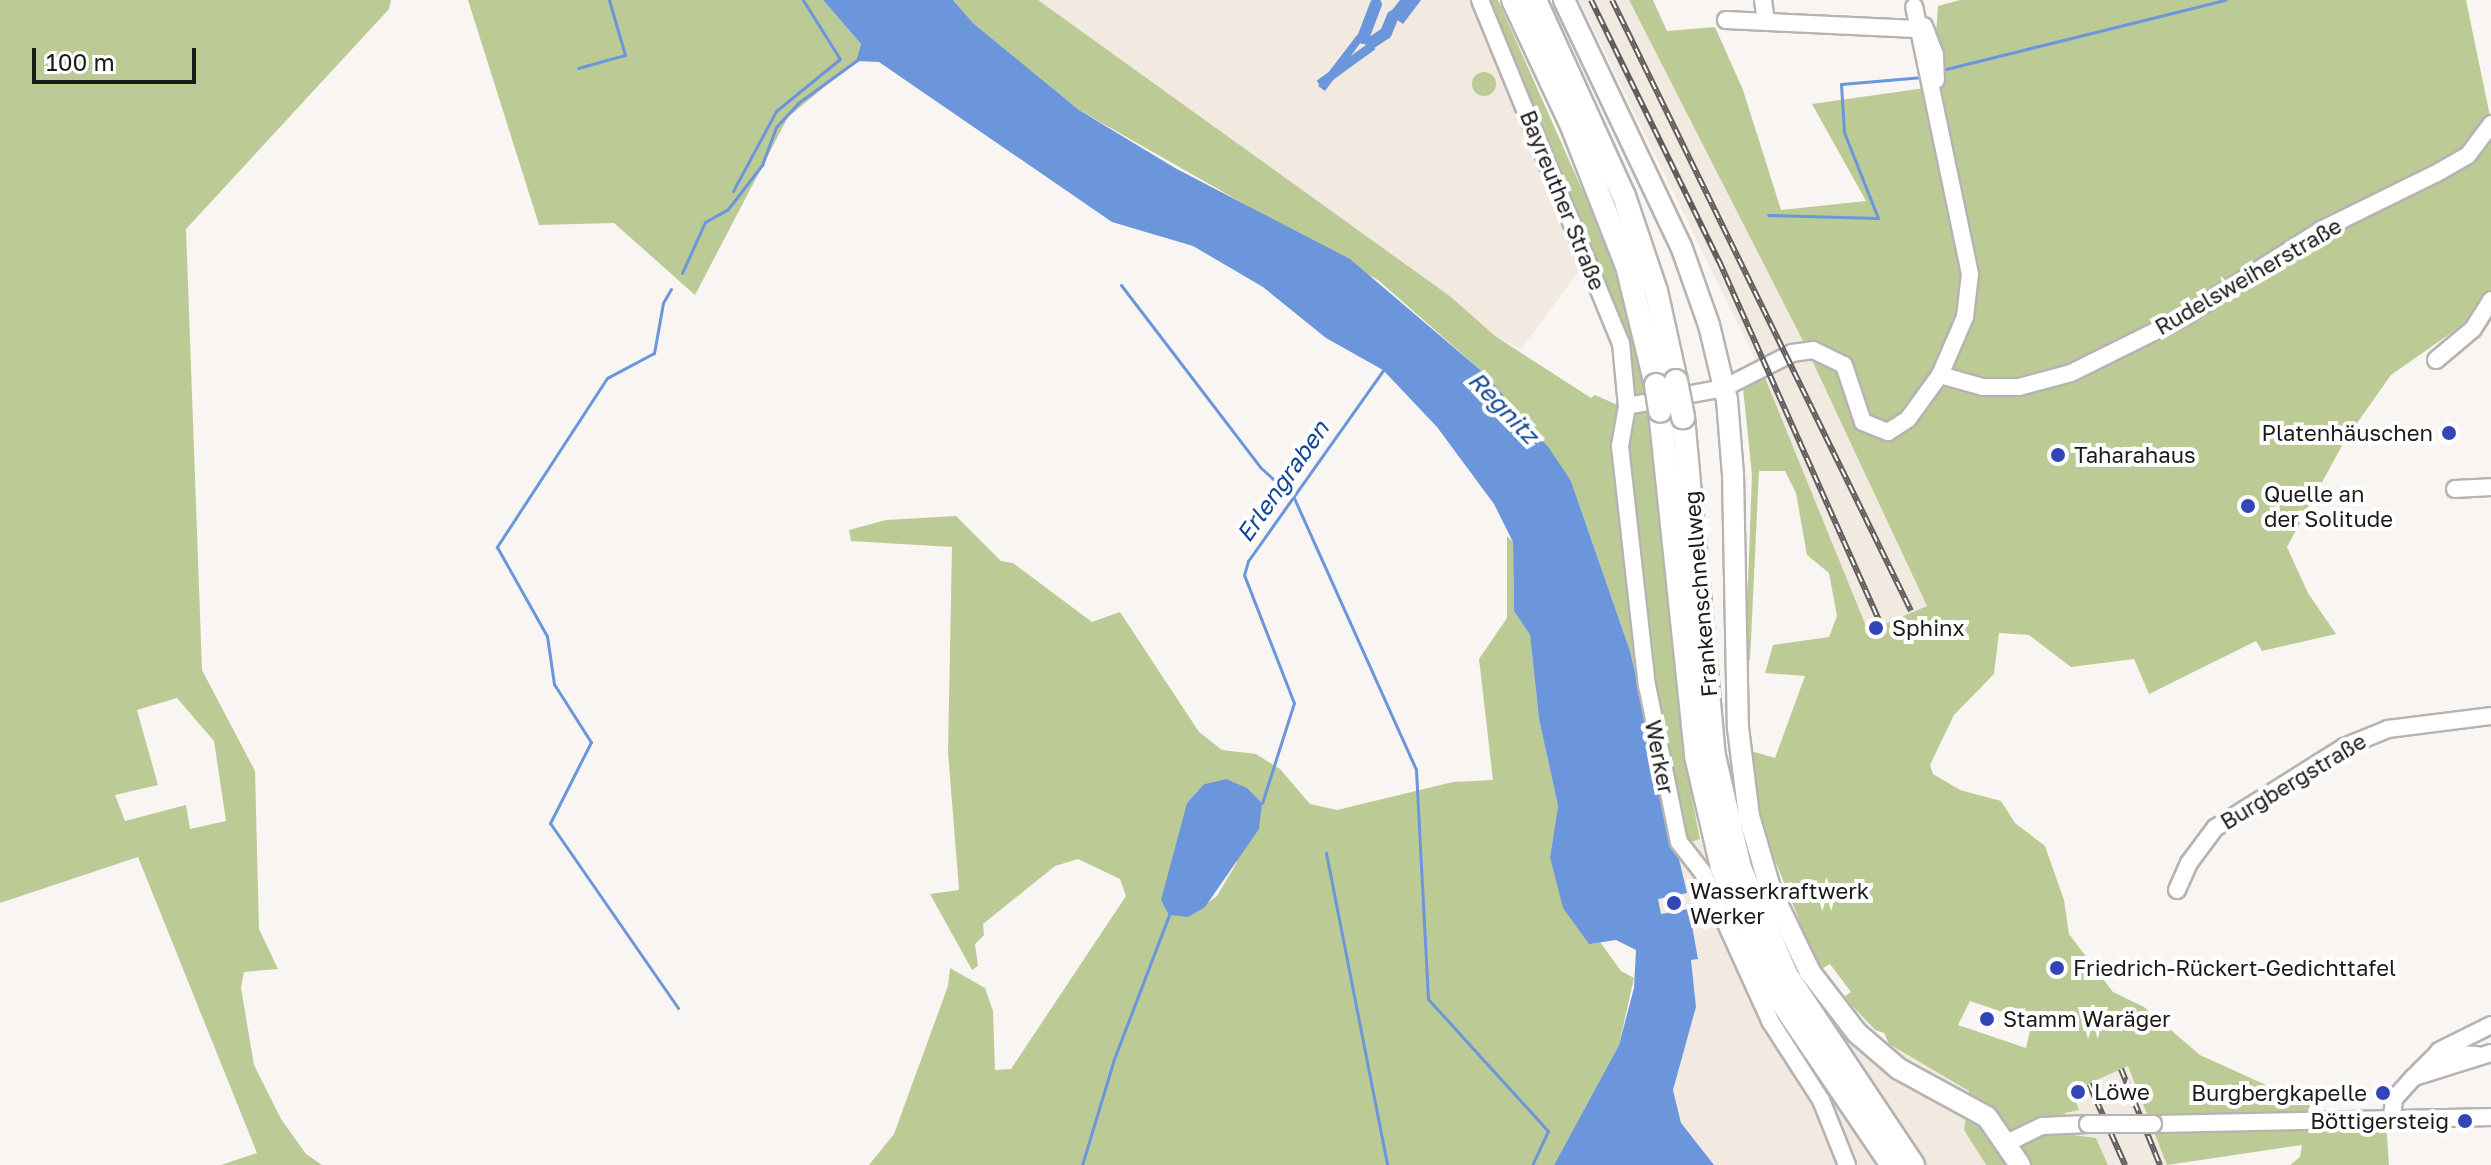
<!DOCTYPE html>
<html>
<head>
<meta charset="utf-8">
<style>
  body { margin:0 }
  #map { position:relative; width:2491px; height:1165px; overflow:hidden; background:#f8f5f3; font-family:"Golos Text",sans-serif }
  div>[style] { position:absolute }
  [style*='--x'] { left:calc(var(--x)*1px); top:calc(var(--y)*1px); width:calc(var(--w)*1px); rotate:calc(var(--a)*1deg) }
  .built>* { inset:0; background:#f2e9e1 }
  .green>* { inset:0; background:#bccb95 }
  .round { border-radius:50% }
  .water>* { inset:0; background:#6b96dc; transform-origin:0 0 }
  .stream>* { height:3px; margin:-1.5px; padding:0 1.5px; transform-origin:1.5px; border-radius:1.5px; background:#6b96dc }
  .canal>* { height:12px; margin:-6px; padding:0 6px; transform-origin:6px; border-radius:6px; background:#6b96dc }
  .roads { filter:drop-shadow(2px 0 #b6b3b1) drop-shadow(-2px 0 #b6b3b1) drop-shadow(0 2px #b6b3b1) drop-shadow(0 -2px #b6b3b1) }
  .minor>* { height:16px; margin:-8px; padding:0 8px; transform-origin:8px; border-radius:8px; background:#fff }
  .major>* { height:20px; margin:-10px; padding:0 10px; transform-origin:10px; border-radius:10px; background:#fff }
  .highway>* { height:22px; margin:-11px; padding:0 11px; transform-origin:11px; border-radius:11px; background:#fff }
  .rail>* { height:6px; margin-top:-3px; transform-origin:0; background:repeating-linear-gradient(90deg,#fff 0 9px,#605e5d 0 18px); box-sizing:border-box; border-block:2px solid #605e5d }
  .bridges { filter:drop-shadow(2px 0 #b6b3b1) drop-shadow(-2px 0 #b6b3b1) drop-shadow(0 2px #b6b3b1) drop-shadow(0 -2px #b6b3b1) }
  .minor-bridge>* { height:16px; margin:-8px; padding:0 8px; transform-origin:8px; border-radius:8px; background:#fff }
  .highway-bridge>* { height:22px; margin:-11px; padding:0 11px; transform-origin:11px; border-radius:11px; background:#fff }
  .dots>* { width:22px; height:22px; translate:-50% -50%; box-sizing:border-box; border:4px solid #fff; border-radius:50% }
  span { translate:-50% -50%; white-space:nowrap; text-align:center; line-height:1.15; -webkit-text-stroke:8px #fff; paint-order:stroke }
  .street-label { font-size:22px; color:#1b1a19 }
  .poi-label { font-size:22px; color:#1b1a19 }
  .right { translate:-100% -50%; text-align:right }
  .left { translate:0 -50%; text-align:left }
  .water-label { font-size:24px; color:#104697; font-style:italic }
  .scale { position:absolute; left:32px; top:48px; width:164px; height:36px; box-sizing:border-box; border:4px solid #1b1a19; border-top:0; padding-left:10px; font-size:24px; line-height:28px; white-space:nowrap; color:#1b1a19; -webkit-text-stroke:6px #fff; paint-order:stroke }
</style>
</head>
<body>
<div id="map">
  <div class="built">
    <div style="clip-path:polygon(1038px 0,1477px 0,1584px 264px,1521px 349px,1495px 337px,1451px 297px)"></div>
    <div style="clip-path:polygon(1579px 0,1629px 0,1802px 339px,1928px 606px,1868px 631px,1762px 373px)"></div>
    <div style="clip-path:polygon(1700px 839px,1750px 969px,1778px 1017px,1889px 1044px,1969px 1091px,1964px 1130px,1986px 1165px,1714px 1165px,1699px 1150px,1681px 1123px,1673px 1090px,1696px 1007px,1691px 960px,1698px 958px,1689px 909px,1660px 914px,1658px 899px,1687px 893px,1675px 847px)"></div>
    <div style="clip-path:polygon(2129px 1065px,2157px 1132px,2167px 1165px,2108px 1165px,2096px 1138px,2073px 1135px,2065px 1113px,2071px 1092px)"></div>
  </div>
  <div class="green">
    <div style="clip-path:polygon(evenodd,0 0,391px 0,389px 9px,186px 229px,202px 670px,255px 771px,259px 929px,278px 969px,244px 972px,241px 988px,254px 1065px,281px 1119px,306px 1154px,322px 1165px,221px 1165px,257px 1153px,138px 857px,0 903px,0 0,177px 698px,214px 741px,226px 821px,190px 829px,186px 805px,125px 821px,115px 795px,158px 785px,137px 710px,177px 698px)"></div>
    <div style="clip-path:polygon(468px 0,823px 0,861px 44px,856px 61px,788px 117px,695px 295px,614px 223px,539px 225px)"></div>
    <div style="clip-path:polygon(953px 0,1038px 0,1451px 297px,1495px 336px,1591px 398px,1595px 395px,1620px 406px,1617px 343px,1477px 0,1498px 0,1608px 248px,1633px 339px,1648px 405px,1684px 758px,1700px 839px,1675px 847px,1630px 651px,1571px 481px,1485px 374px,1378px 280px,1079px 110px,973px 23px)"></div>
    <div style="clip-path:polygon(evenodd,1629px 0,1653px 0,1667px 31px,1715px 27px,1743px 90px,1781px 210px,1866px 201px,1812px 104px,1932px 87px,1938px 6px,1960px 0,2466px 0,2491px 121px,2491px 305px,2391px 375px,2345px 440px,2287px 547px,2308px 593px,2336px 634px,2262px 651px,2256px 641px,2149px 694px,2134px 659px,2071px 667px,2029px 635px,1999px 633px,1994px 674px,1954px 715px,1930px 765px,1933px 774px,1960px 790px,2001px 801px,2015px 823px,2045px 846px,2064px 900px,2069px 934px,2113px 992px,2144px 1007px,2200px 1055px,2310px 1105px,2306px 1123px,2386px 1122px,2389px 1165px,2290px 1165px,2300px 1157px,2302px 1145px,2167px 1165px,2128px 1066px,2072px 1091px,2079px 1110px,2065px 1113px,2073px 1135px,2096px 1138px,2108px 1165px,1986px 1165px,1964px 1130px,1969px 1091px,1889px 1044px,1884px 1033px,1875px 1030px,1844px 997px,1851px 992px,1830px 964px,1823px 968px,1814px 957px,1762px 828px,1751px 751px,1775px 758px,1805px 676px,1765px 673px,1773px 645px,1829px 637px,1837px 616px,1829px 573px,1807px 555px,1796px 493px,1785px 471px,1759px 471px,1750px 660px,1745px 662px,1752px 475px,1743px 388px,1763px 373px,1868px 631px,1927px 606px,1802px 339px,1629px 0,1970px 1001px,2032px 1022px,2026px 1048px,1958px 1025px,1970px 1001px)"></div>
    <div class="round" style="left:1472px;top:72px;width:24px;height:24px"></div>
    <div style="clip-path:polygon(evenodd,956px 516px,1001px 561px,1013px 563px,1092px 622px,1120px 612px,1199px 732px,1222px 750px,1256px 754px,1280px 769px,1310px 804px,1337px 810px,1453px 782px,1493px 780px,1479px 659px,1507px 618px,1507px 536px,1513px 542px,1514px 611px,1530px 635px,1539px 719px,1558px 806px,1550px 857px,1588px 943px,1600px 942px,1621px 971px,1634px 978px,1619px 1045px,1554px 1165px,869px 1165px,894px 1134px,948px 986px,950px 968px,985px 988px,993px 1011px,995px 1070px,1011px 1069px,1126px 896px,1120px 879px,1078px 859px,1055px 866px,983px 924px,984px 935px,975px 944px,978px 966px,972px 970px,930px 894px,959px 890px,948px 752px,952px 547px,851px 541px,849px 530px,886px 520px,956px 516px,1226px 779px,1237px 862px,1217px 896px,1188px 917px,1187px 803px,1204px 784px,1226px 779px)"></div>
  </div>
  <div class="water">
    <div style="clip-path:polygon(823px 0,953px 0,973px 23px,1079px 110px,1175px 168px,1350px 259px,1485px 374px,1549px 448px,1571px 481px,1630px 651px,1687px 893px,1658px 899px,1661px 914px,1689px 909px,1698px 959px,1691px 960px,1696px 1007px,1673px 1090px,1681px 1123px,1714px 1165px,1554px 1165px,1619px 1045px,1634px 988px,1636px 950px,1616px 940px,1589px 944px,1563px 908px,1550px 857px,1558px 806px,1539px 719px,1530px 635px,1514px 611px,1513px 542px,1494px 504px,1437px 427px,1383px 370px,1326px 338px,1263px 287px,1193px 246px,1112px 222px,879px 62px,856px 61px,861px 44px)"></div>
    <div style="clip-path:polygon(1400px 0,1421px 0,1403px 24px,1389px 14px)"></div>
    <div style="clip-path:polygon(1357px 35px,1364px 38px,1325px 91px,1318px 86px)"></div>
    <div style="left:1370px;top:42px;width:9px;height:66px;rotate:54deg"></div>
    <div style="clip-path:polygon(1226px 779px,1247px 788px,1262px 803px,1259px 829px,1205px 907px,1188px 917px,1169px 915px,1161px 900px,1187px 803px,1204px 784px)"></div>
  </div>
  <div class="stream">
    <div style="--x:578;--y:68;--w:49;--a:-15.5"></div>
    <div style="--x:625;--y:55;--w:57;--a:-106.2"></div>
    <div style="--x:1942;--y:70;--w:292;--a:-13.9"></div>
    <div style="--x:733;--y:191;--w:91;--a:-61.7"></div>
    <div style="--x:776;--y:111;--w:82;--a:-39.1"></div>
    <div style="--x:840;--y:59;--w:70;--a:-122.1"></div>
    <div style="--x:1768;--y:215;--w:110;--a:1.6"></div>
    <div style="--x:1878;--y:218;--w:92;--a:-111.6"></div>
    <div style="--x:1844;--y:132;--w:48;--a:-93.6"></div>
    <div style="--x:1841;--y:84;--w:82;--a:-4.9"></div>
    <div style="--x:682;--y:273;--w:56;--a:-65.7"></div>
    <div style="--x:705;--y:222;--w:26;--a:-29"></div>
    <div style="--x:728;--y:209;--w:56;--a:-52.3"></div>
    <div style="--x:762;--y:165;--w:40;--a:-69.8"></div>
    <div style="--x:776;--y:127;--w:33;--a:-47"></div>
    <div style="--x:798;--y:103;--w:77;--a:-36"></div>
    <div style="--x:1121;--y:285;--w:229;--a:52.6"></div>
    <div style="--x:1260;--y:467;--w:46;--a:42.4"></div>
    <div style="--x:1294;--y:498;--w:298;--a:65.8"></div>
    <div style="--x:1416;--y:770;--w:229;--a:87"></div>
    <div style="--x:1428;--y:999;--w:178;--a:47.7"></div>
    <div style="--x:1548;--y:1131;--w:38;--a:115"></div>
    <div style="--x:671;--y:289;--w:16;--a:120"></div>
    <div style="--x:663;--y:303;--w:51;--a:100.2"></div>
    <div style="--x:654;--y:353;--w:53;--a:152"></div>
    <div style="--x:607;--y:378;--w:202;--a:123.1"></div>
    <div style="--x:497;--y:547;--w:102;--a:60.7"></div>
    <div style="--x:547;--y:636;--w:49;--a:81.7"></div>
    <div style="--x:554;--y:684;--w:69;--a:57.5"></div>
    <div style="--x:591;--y:742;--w:91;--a:116.8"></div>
    <div style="--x:550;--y:823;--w:225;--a:55.3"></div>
    <div style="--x:1262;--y:803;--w:105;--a:-72.3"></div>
    <div style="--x:1294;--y:703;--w:137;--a:-111.3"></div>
    <div style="--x:1244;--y:575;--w:15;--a:-74"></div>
    <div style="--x:1248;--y:561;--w:234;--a:-54.7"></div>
    <div style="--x:1326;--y:853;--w:318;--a:78.9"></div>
    <div style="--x:1082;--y:1165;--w:111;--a:-73.2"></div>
    <div style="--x:1114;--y:1059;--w:154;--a:-69.1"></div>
  </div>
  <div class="canal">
    <div style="--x:1363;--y:38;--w:36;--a:-69"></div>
    <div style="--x:1371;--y:43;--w:18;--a:-34"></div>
    <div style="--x:1386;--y:33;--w:18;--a:-68"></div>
  </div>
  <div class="roads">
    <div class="minor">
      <div style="--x:1480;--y:0;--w:371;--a:67.7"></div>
      <div style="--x:1621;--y:343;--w:63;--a:84.6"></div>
      <div style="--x:1627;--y:406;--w:41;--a:99.9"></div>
      <div style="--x:1620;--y:446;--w:241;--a:83.6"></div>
      <div style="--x:1647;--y:685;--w:160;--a:78.5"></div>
      <div style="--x:1679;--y:842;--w:39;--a:52"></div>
      <div style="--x:1703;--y:873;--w:162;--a:65.6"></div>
      <div style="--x:1770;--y:1021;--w:94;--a:57.2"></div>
      <div style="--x:1821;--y:1100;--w:70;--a:68.2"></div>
      <div style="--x:1763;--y:0;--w:21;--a:82"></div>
      <div style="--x:1726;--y:20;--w:190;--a:2.7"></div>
      <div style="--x:1924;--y:26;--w:31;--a:69"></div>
      <div style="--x:1935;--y:55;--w:25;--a:88"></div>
      <div style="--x:2436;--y:360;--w:48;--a:-40"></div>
      <div style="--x:2473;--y:329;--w:34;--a:-58"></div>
      <div style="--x:1940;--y:375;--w:45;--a:15.6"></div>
      <div style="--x:1983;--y:387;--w:36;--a:0"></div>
      <div style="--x:2019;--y:387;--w:54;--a:-15.1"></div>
      <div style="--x:2071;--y:373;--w:126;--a:-26.4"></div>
      <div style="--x:2184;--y:317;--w:162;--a:-32.4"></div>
      <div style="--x:2321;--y:230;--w:129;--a:-26.2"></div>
      <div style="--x:2437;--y:173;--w:36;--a:-30"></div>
      <div style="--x:2468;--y:155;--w:39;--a:-53"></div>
      <div style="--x:1627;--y:406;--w:99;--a:-10.5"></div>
      <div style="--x:1724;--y:388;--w:76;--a:-27.2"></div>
      <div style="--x:1792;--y:353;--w:21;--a:-8"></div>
      <div style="--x:1813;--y:350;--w:34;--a:26"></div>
      <div style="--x:1844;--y:365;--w:60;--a:71.6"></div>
      <div style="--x:1863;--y:422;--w:27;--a:22"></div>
      <div style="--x:1888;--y:432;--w:24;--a:-33"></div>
      <div style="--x:1908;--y:419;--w:54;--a:-54"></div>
      <div style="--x:1940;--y:375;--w:63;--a:-66.7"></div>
      <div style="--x:1965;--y:317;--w:43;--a:-83.4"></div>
      <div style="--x:1970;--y:274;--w:273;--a:-101.8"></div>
      <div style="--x:2455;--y:489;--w:36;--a:-3"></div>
      <div style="--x:2177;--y:890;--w:30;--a:-66"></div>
      <div style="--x:2189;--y:863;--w:44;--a:-53.4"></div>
      <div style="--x:2215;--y:828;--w:152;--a:-32.1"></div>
      <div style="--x:2344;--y:747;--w:48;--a:-22.2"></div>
      <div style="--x:2388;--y:729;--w:104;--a:-7.2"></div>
      <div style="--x:2439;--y:1051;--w:58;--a:-26.6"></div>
      <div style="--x:2418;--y:1073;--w:28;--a:-45"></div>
      <div style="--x:2438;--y:1053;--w:39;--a:3"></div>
      <div style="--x:2392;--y:1116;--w:17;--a:-83"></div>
      <div style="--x:2394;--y:1099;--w:30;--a:-48"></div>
      <div style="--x:2414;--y:1077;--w:81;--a:-17.3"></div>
      <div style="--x:2153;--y:1124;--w:338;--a:-1.2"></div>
      <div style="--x:2007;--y:1143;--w:39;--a:-26"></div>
      <div style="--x:2042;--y:1126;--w:46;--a:-2.5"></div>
    </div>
    <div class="major">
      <div style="--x:1564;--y:0;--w:272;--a:64.6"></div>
      <div style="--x:1681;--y:246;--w:84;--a:70.5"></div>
      <div style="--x:1709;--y:325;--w:77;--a:76.5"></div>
      <div style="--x:1727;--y:400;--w:74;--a:85.4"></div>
      <div style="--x:1733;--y:474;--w:254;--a:88.9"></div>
      <div style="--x:1738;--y:728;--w:89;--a:82.9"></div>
      <div style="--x:1749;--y:816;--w:78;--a:73.7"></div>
      <div style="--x:1771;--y:891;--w:90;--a:64.3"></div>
      <div style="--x:1810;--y:972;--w:77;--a:52.4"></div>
      <div style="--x:1857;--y:1033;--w:55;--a:40.6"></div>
      <div style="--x:1899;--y:1069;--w:100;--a:28.6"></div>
      <div style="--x:1987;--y:1117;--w:58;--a:55.5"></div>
    </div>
    <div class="highway">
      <div style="--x:1513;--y:0;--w:139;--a:64.9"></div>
      <div style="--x:1572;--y:126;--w:150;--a:68.6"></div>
      <div style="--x:1627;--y:266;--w:122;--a:76.3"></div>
      <div style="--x:1535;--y:0;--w:215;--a:65.6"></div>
      <div style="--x:1624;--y:196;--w:100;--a:71.4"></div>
      <div style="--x:1656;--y:291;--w:92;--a:77.5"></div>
      <div style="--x:1660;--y:411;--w:347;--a:84"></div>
      <div style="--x:1696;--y:756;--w:115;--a:76.9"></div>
      <div style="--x:1722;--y:868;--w:142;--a:66.3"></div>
      <div style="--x:1779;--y:998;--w:202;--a:55.9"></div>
      <div style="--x:1683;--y:417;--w:340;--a:84.8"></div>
      <div style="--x:1714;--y:756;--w:115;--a:76.9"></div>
      <div style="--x:1740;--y:868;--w:118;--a:66.5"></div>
      <div style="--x:1787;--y:976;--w:227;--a:56.3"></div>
    </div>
  </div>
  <div class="rail">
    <div style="--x:1591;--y:0;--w:291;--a:63.9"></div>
    <div style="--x:1719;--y:261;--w:398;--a:66"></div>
    <div style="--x:1612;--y:0;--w:680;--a:63.92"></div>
    <div style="--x:2121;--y:1069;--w:104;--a:67.9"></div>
    <div style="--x:2089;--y:1084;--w:89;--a:66"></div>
  </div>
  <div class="bridges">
    <div class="minor-bridge">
      <div style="--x:2088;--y:1124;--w:65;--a:0"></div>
    </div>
    <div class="highway-bridge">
      <div style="--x:1676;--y:381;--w:37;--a:79"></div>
      <div style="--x:1656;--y:385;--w:26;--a:81"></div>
    </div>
  </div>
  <div class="dots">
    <div style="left:2449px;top:433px;background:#3346b8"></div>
    <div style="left:2058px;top:455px;background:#3346b8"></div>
    <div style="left:2248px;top:506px;background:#3346b8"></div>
    <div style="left:1876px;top:628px;background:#3346b8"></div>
    <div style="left:1674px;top:903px;background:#3346b8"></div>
    <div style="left:2057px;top:968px;background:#3346b8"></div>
    <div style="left:1987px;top:1019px;background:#3346b8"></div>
    <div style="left:2078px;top:1092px;background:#3346b8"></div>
    <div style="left:2383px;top:1093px;background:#3346b8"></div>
    <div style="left:2465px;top:1121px;background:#3346b8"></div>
  </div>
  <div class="street-label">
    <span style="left:1563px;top:200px;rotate:68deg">Bayreuther Straße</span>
    <span style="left:2248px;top:276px;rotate:-30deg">Rudelsweiherstraße</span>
    <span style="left:1700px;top:594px;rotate:-95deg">Frankenschnellweg</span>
    <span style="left:1660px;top:757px;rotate:79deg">Werker</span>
    <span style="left:2293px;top:781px;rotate:-31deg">Burgbergstraße</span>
  </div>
  <div class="poi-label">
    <span class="right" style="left:2433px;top:433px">Platenhäuschen</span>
    <span class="left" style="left:2074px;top:455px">Taharahaus</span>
    <span class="left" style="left:2264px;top:506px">Quelle an<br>der Solitude</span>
    <span class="left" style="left:1892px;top:628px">Sphinx</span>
    <span class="left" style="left:1690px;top:903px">Wasserkraftwerk<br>Werker</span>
    <span class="left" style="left:2073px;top:968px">Friedrich-Rückert-Gedichttafel</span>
    <span class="left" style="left:2003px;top:1019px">Stamm Waräger</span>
    <span class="left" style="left:2094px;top:1092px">Löwe</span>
    <span class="right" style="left:2367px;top:1093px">Burgbergkapelle</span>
    <span class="right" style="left:2449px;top:1121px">Böttigersteig</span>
  </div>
  <div class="water-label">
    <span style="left:1504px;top:407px;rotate:46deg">Regnitz</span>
    <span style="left:1282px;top:481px;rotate:-55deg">Erlengraben</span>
  </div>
  <div class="scale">100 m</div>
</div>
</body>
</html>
